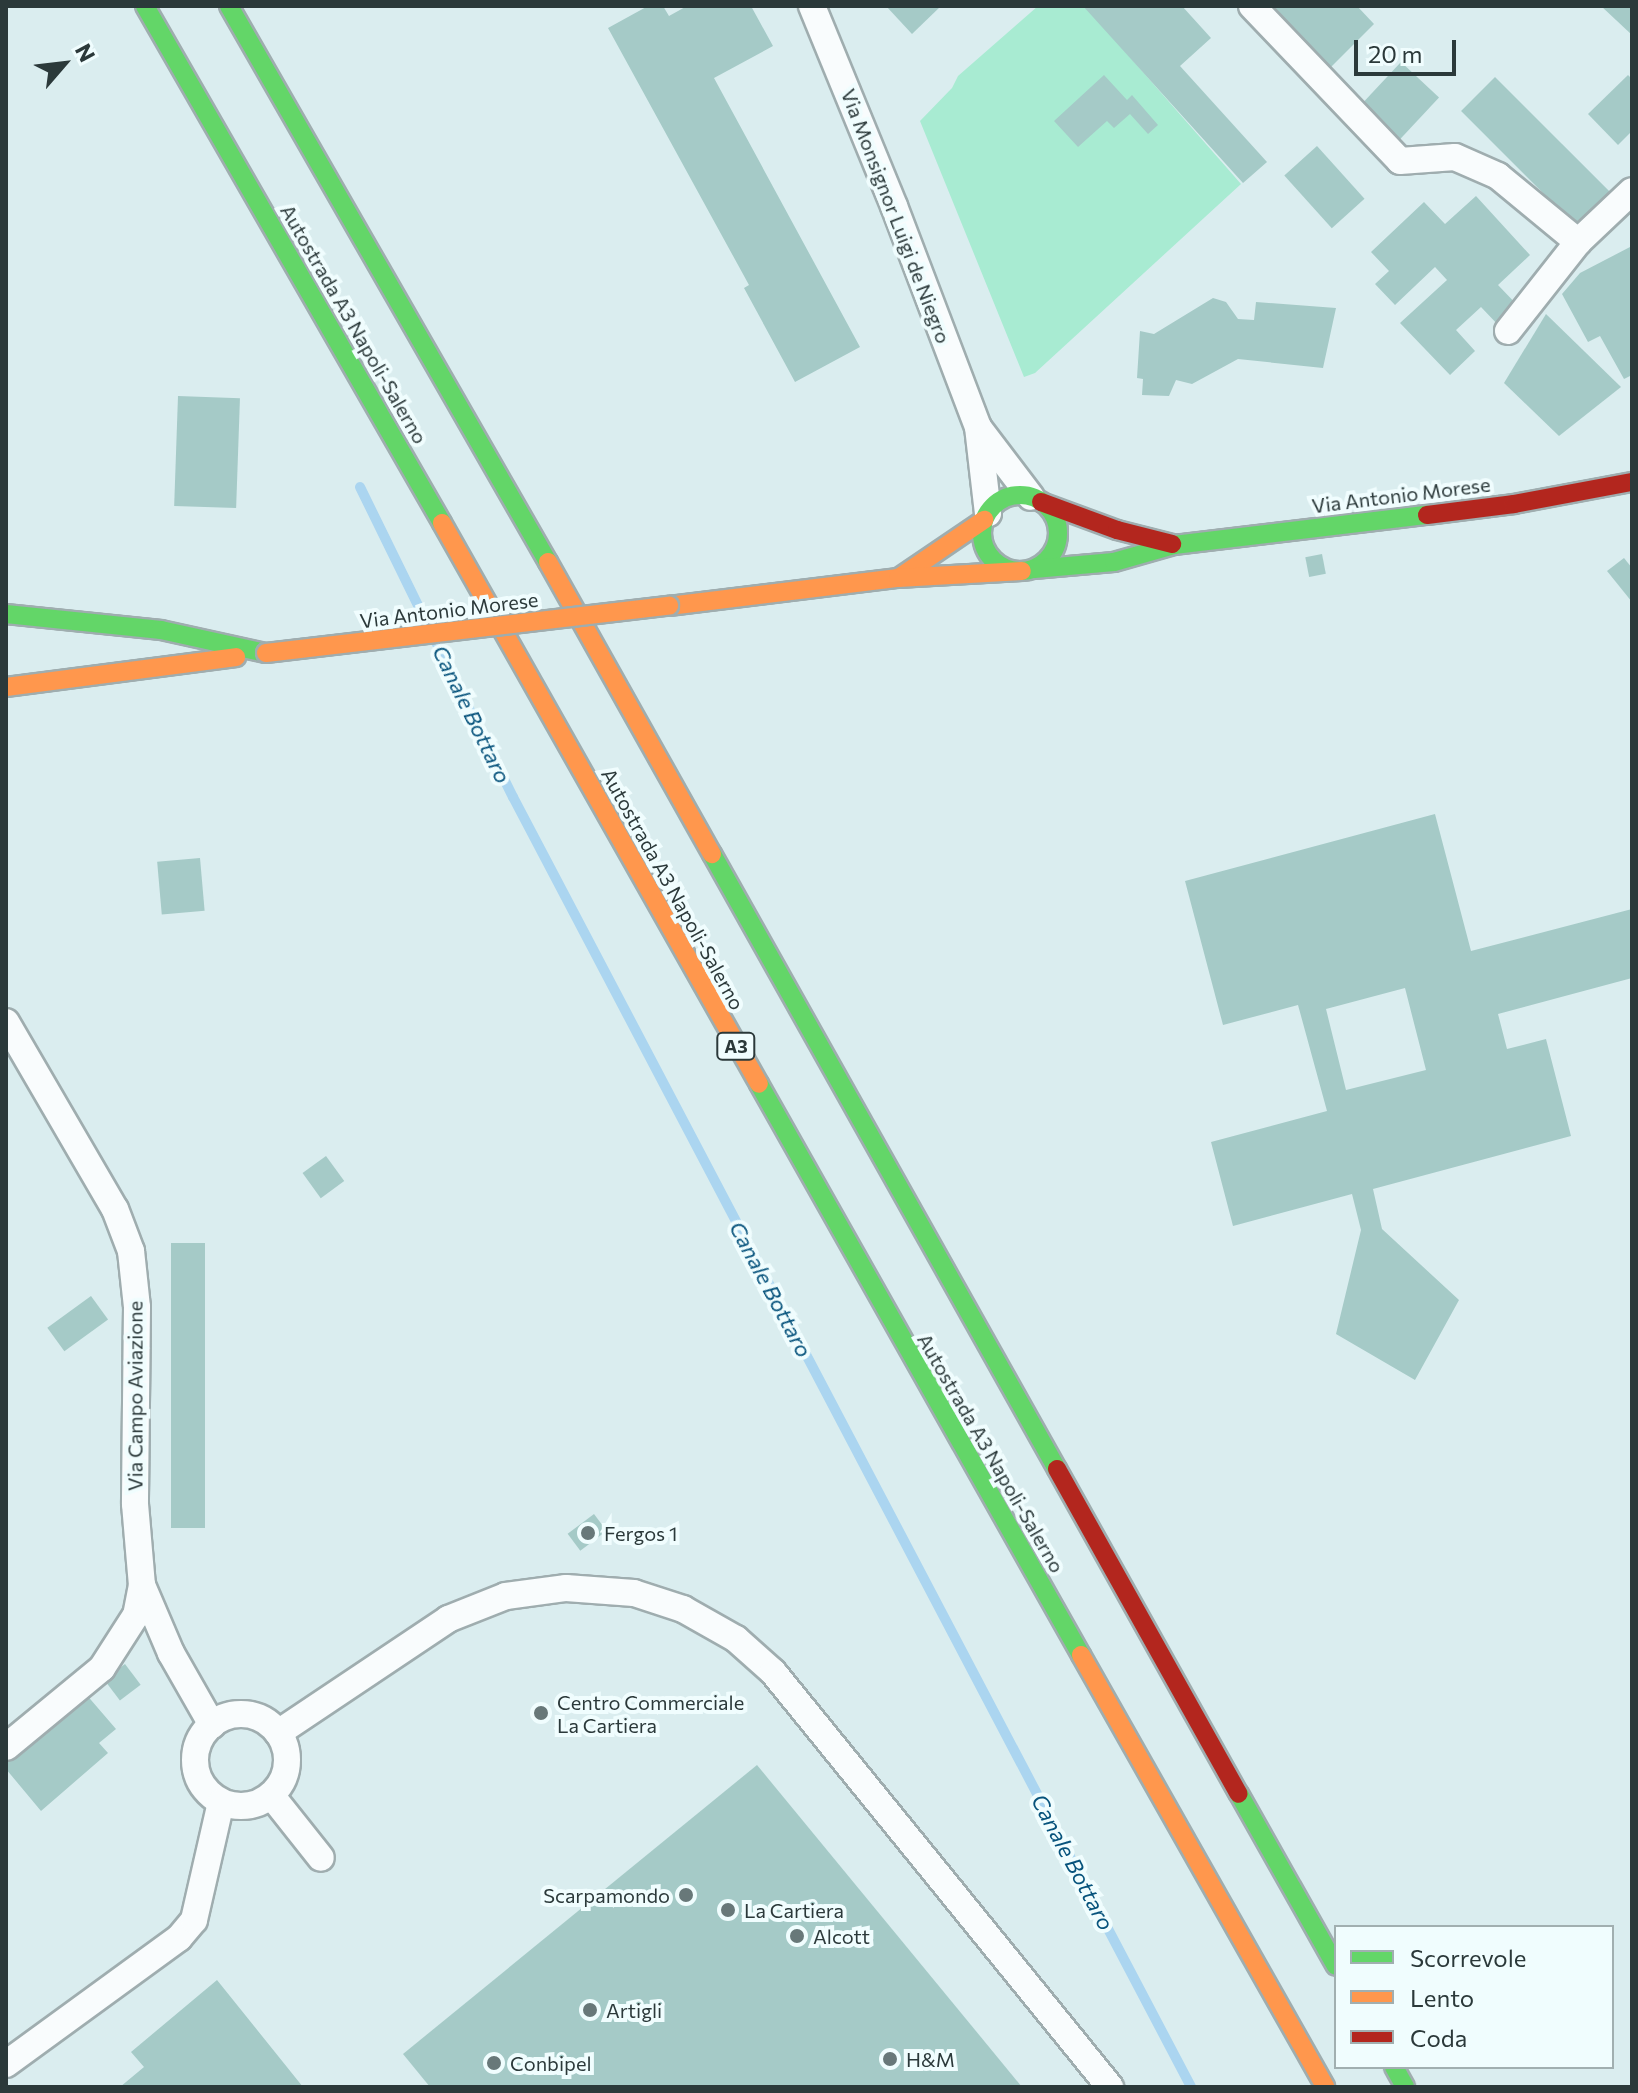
<!DOCTYPE html>
<html>
<head>
<meta charset="utf-8">
<style>
  body { margin:0 }
  #map { position:relative; width:1638px; height:2093px; overflow:hidden; background:#daedef; font-family:Commissioner,sans-serif }
  div>[style] { position:absolute }
  [style*='--x'] { left:calc(var(--x)*1px); top:calc(var(--y)*1px); width:calc(var(--w)*1px); rotate:calc(var(--a)*1deg) }
  .green>* { inset:0; background:#a8ebd2 }
  .stream>* { height:10px; margin:-5px; padding:0 5px; transform-origin:5px; border-radius:5px; background:#abd5f0 }
  .building>* { inset:0; background:#a5cac7; transform-origin:0 0 }
  .roads { filter:drop-shadow(2px 0 #9fadaf) drop-shadow(-2px 0 #9fadaf) drop-shadow(0 2px #9fadaf) drop-shadow(0 -2px #9fadaf) }
  .street>* { height:26px; margin:-13px; padding:0 13px; transform-origin:13px; border-radius:13px; background:#f9fcfd }
  .street>.ring { margin:-13px; padding:0; box-sizing:content-box; background:none; border:26px solid #f9fcfd; border-radius:50% }
  .fast>* { height:18px; margin:-9px; padding:0 9px; transform-origin:9px; border-radius:9px; background:#63d668 }
  .fast>.ring { margin:-9px; padding:0; box-sizing:content-box; background:none; border:18px solid #63d668; border-radius:50% }
  .slow>* { height:18px; margin:-9px; padding:0 9px; transform-origin:9px; border-radius:9px; background:#ff974d }
  .jam>* { height:18px; margin:-9px; padding:0 9px; transform-origin:9px; border-radius:9px; background:#b3261e }
  .bridges { filter:drop-shadow(2px 0 #9fadaf) drop-shadow(-2px 0 #9fadaf) drop-shadow(0 2px #9fadaf) drop-shadow(0 -2px #9fadaf) }
  .slow-bridge>* { height:18px; margin:-9px; padding:0 9px; transform-origin:9px; border-radius:9px; background:#ff974d }
  .dots>* { width:22px; height:22px; translate:-50% -50%; box-sizing:border-box; border:4px solid #f0fdfe; border-radius:50% }
  span { translate:-50% -50%; white-space:nowrap; text-align:center; line-height:1.15; -webkit-text-stroke:8px #f0fdfe; paint-order:stroke }
  .shield-label span { padding:2px 6px; background:#f0fdfe; border:2px solid; border-radius:6px; -webkit-text-stroke-width:0 }
  .shield-label { font-size:18px; color:#2b393a; font-weight:700 }
  .street-label { font-size:20px; color:#2b393a }
  .poi-label { font-size:20px; color:#2b393a }
  .left { translate:0 -50%; text-align:left }
  .right { translate:-100% -50%; text-align:right }
  .water-label { font-size:22px; color:#07537c; font-style:italic }
  .frame { position:absolute; inset:0; border:8px solid #2b393a; pointer-events:none }
  .legend { position:absolute; left:1334px; top:1925px; width:280px; height:144px; box-sizing:border-box; background:#f0fdfe; border:2px solid #a1afb0; margin:0; padding:10px 14px; list-style:none; font-size:24px; color:#2b393a }
  .legend li { display:flex; align-items:center; gap:16px; height:40px }
  .legend b { width:40px; border:2px solid #a1afb0 }
  .north { position:absolute; left:24px; top:24px; width:80px; height:80px; -webkit-text-stroke:6px #f0fdfe; paint-order:stroke; rotate:62deg; font-size:22px; font-weight:700; line-height:32px; text-align:center; color:#2b393a }
  .north::after { content:''; display:block; margin:auto; width:28px; height:36px; background:#2b393a; clip-path:polygon(50% 0,100% 100%,50% 72%,0 100%) }
  .scale { position:absolute; left:1354px; top:40px; width:102px; height:36px; box-sizing:border-box; border:4px solid #2b393a; border-top:0; padding-left:10px; font-size:24px; line-height:28px; white-space:nowrap; color:#2b393a; -webkit-text-stroke:6px #f0fdfe; paint-order:stroke }
</style>
</head>
<body>
<div id="map">
  <div class="green">
    <div style="clip-path:polygon(1038px 6px,1085px 6px,1241px 184px,1035px 373px,1024px 377px,920px 121px,952px 88px,958px 76px)"></div>
  </div>
  <div class="stream">
    <div style="--x:360;--y:487;--w:157;--a:63.9"></div>
    <div style="--x:436;--y:642;--w:173;--a:63.6"></div>
    <div style="--x:513;--y:797;--w:1457;--a:62.27"></div>
  </div>
  <div class="building">
    <div style="clip-path:polygon(648px 6px,663px 6px,669px 16px,687px 6px,751px 6px,773px 46px,714px 78px,860px 347px,795px 382px,744px 288px,749px 285px,608px 28px)"></div>
    <div style="clip-path:polygon(886px 6px,941px 6px,912px 34px)"></div>
    <div style="clip-path:polygon(1083px 6px,1182px 6px,1211px 38px,1180px 66px,1267px 162px,1243px 183px)"></div>
    <div style="clip-path:polygon(1263px 6px,1357px 6px,1374px 24px,1327px 71px)"></div>
    <div style="clip-path:polygon(1601px 6px,1632px 6px,1632px 35px)"></div>
    <div style="left:1401px;top:62px;width:52px;height:62px;rotate:43deg"></div>
    <div style="clip-path:polygon(1104px 75px,1127px 100px,1132px 95px,1158px 125px,1148px 134px,1130px 114px,1114px 128px,1107px 121px,1078px 147px,1054px 121px)"></div>
    <div style="clip-path:polygon(1628px 75px,1632px 79px,1632px 131px,1618px 145px,1588px 114px)"></div>
    <div style="left:1495px;top:77px;width:173px;height:48px;rotate:45deg"></div>
    <div style="left:1317px;top:146px;width:71px;height:44px;rotate:48deg"></div>
    <div style="clip-path:polygon(1476px 196px,1530px 255px,1498px 285px,1521px 309px,1501px 328px,1481px 307px,1456px 330px,1475px 351px,1450px 375px,1400px 323px,1447px 280px,1435px 267px,1395px 305px,1375px 284px,1389px 271px,1371px 252px,1424px 202px,1445px 224px)"></div>
    <div style="clip-path:polygon(1630px 247px,1632px 375px,1624px 379px,1600px 336px,1588px 342px,1562px 294px,1580px 273px)"></div>
    <div style="clip-path:polygon(1213px 298px,1226px 302px,1238px 319px,1254px 320px,1256px 302px,1336px 308px,1323px 368px,1238px 359px,1192px 384px,1176px 380px,1169px 396px,1142px 395px,1143px 379px,1137px 378px,1140px 331px,1154px 334px)"></div>
    <div style="clip-path:polygon(1546px 314px,1621px 387px,1559px 436px,1504px 383px)"></div>
    <div style="left:178px;top:396px;width:62px;height:110px;rotate:2deg"></div>
    <div style="left:1322px;top:554px;width:20px;height:17px;rotate:79deg"></div>
    <div style="clip-path:polygon(1624px 558px,1632px 568px,1632px 602px,1607px 571px)"></div>
    <div style="clip-path:polygon(evenodd,1435px 814px,1471px 951px,1632px 909px,1632px 978px,1498px 1014px,1507px 1049px,1546px 1039px,1571px 1136px,1373px 1189px,1382px 1229px,1459px 1300px,1415px 1380px,1336px 1334px,1361px 1230px,1352px 1194px,1233px 1226px,1211px 1142px,1327px 1111px,1298px 1005px,1223px 1025px,1185px 881px,1435px 814px,1405px 988px,1426px 1070px,1346px 1090px,1326px 1009px,1405px 988px)"></div>
    <div style="left:200px;top:858px;width:53px;height:43px;rotate:85deg"></div>
    <div style="left:326px;top:1156px;width:31px;height:29px;rotate:54deg"></div>
    <div style="left:171px;top:1243px;width:34px;height:285px"></div>
    <div style="left:91px;top:1296px;width:29px;height:54px;rotate:54deg"></div>
    <div style="left:594px;top:1514px;width:21px;height:33px;rotate:53deg"></div>
    <div style="left:125px;top:1664px;width:26px;height:26px;rotate:53deg"></div>
    <div style="clip-path:polygon(85px 1693px,116px 1729px,99px 1743px,108px 1753px,41px 1811px,6px 1769px,6px 1761px)"></div>
    <div style="clip-path:polygon(757px 1765px,1022px 2087px,430px 2087px,403px 2054px)"></div>
    <div style="clip-path:polygon(217px 1980px,303px 2087px,120px 2087px,144px 2067px,131px 2052px)"></div>
  </div>
  <div class="roads">
    <div class="street">
      <div style="--x:812;--y:6;--w:216;--a:67.7"></div>
      <div style="--x:894;--y:206;--w:236;--a:69.2"></div>
      <div style="--x:978;--y:427;--w:87;--a:83.4"></div>
      <div style="--x:1252;--y:6;--w:214;--a:46.3"></div>
      <div style="--x:1400;--y:161;--w:55;--a:-4.2"></div>
      <div style="--x:1455;--y:157;--w:47;--a:23.8"></div>
      <div style="--x:1498;--y:176;--w:104;--a:39.5"></div>
      <div style="--x:1578;--y:242;--w:74;--a:-43.4"></div>
      <div style="--x:1508;--y:331;--w:113;--a:-51.8"></div>
      <div style="--x:980;--y:430;--w:84;--a:52.7"></div>
      <div style="--x:6;--y:1022;--w:216;--a:59.8"></div>
      <div style="--x:115;--y:1209;--w:45;--a:69.1"></div>
      <div style="--x:131;--y:1251;--w:56;--a:83.9"></div>
      <div style="--x:137;--y:1307;--w:197;--a:90.6"></div>
      <div style="--x:135;--y:1504;--w:81;--a:85.1"></div>
      <div style="--x:142;--y:1585;--w:31;--a:101"></div>
      <div style="--x:136;--y:1615;--w:63;--a:122.7"></div>
      <div style="--x:102;--y:1668;--w:124;--a:140.5"></div>
      <div style="--x:142;--y:1585;--w:74;--a:66.9"></div>
      <div style="--x:171;--y:1653;--w:83;--a:60.3"></div>
      <div class="ring" style="left:195px;top:1714px;width:66px;height:66px"></div>
      <div style="--x:278;--y:1733;--w:205;--a:-33.8"></div>
      <div style="--x:448;--y:1619;--w:62;--a:-21.6"></div>
      <div style="--x:506;--y:1596;--w:61;--a:-7.6"></div>
      <div style="--x:566;--y:1588;--w:68;--a:4.2"></div>
      <div style="--x:634;--y:1593;--w:52;--a:18.1"></div>
      <div style="--x:683;--y:1609;--w:61;--a:29.5"></div>
      <div style="--x:736;--y:1639;--w:50;--a:41.7"></div>
      <div style="--x:773;--y:1672;--w:535;--a:50.92"></div>
      <div style="--x:271;--y:1795;--w:80;--a:51.6"></div>
      <div style="--x:6;--y:2064;--w:214;--a:-36.1"></div>
      <div style="--x:179;--y:1938;--w:23;--a:-50"></div>
      <div style="--x:194;--y:1920;--w:121;--a:-77.1"></div>
    </div>
    <div class="fast">
      <div style="--x:145;--y:6;--w:596;--a:60.12"></div>
      <div style="--x:229;--y:6;--w:641;--a:60.16"></div>
      <div class="ring" style="left:982px;top:495px;width:58px;height:58px"></div>
      <div style="--x:1034;--y:569;--w:80;--a:-5"></div>
      <div style="--x:1114;--y:562;--w:62;--a:-15.8"></div>
      <div style="--x:1174;--y:545;--w:255;--a:-6.8"></div>
      <div style="--x:6;--y:614;--w:156;--a:5.9"></div>
      <div style="--x:161;--y:630;--w:107;--a:12.4"></div>
      <div style="--x:712;--y:854;--w:705;--a:60.71"></div>
      <div style="--x:759;--y:1084;--w:656;--a:60.58"></div>
      <div style="--x:1239;--y:1794;--w:197;--a:60.6"></div>
      <div style="--x:1394;--y:2067;--w:23;--a:61"></div>
    </div>
    <div class="slow">
      <div style="--x:442;--y:523;--w:644;--a:60.53"></div>
      <div style="--x:548;--y:562;--w:335;--a:60.7"></div>
      <div style="--x:900;--y:577;--w:102;--a:-34.2"></div>
      <div style="--x:669;--y:606;--w:231;--a:-7"></div>
      <div style="--x:898;--y:578;--w:124;--a:-3.2"></div>
      <div style="--x:6;--y:687;--w:232;--a:-7.4"></div>
      <div style="--x:1081;--y:1655;--w:496;--a:60.5"></div>
    </div>
    <div class="jam">
      <div style="--x:1041;--y:502;--w:81;--a:20.2"></div>
      <div style="--x:1117;--y:530;--w:57;--a:14.3"></div>
      <div style="--x:1427;--y:515;--w:88;--a:-7.2"></div>
      <div style="--x:1514;--y:504;--w:120;--a:-10.6"></div>
      <div style="--x:1057;--y:1469;--w:372;--a:60.8"></div>
    </div>
  </div>
  <div class="bridges">
    <div class="slow-bridge">
      <div style="--x:266;--y:653;--w:406;--a:-6.7"></div>
    </div>
  </div>
  <div class="dots">
    <div style="left:588px;top:1533px;background:#687879"></div>
    <div style="left:541px;top:1713px;background:#687879"></div>
    <div style="left:686px;top:1895px;background:#687879"></div>
    <div style="left:728px;top:1910px;background:#687879"></div>
    <div style="left:797px;top:1936px;background:#687879"></div>
    <div style="left:590px;top:2010px;background:#687879"></div>
    <div style="left:890px;top:2059px;background:#687879"></div>
    <div style="left:494px;top:2063px;background:#687879"></div>
  </div>
  <div class="shield-label">
    <span style="left:736px;top:1046px">A3</span>
  </div>
  <div class="street-label">
    <span style="left:896px;top:216px;rotate:69deg">Via Monsignor Luigi de Niegro</span>
    <span style="left:354px;top:324px;rotate:60deg">Autostrada A3 Napoli-Salerno</span>
    <span style="left:1401px;top:495px;rotate:-7deg">Via Antonio Morese</span>
    <span style="left:449px;top:610px;rotate:-7deg">Via Antonio Morese</span>
    <span style="left:673px;top:889px;rotate:61deg">Autostrada A3 Napoli-Salerno</span>
    <span style="left:135px;top:1396px;rotate:-90deg">Via Campo Aviazione</span>
    <span style="left:991px;top:1453px;rotate:60deg">Autostrada A3 Napoli-Salerno</span>
  </div>
  <div class="poi-label">
    <span class="left" style="left:604px;top:1533px">Fergos 1</span>
    <span class="left" style="left:557px;top:1714px">Centro Commerciale<br>La Cartiera</span>
    <span class="right" style="left:670px;top:1895px">Scarpamondo</span>
    <span class="left" style="left:744px;top:1910px">La Cartiera</span>
    <span class="left" style="left:813px;top:1936px">Alcott</span>
    <span class="left" style="left:606px;top:2010px">Artigli</span>
    <span class="left" style="left:906px;top:2059px">H&amp;M</span>
    <span class="left" style="left:510px;top:2063px">Conbipel</span>
  </div>
  <div class="water-label">
    <span style="left:472px;top:714px;rotate:64deg">Canale Bottaro</span>
    <span style="left:771px;top:1289px;rotate:62deg">Canale Bottaro</span>
    <span style="left:1073px;top:1862px;rotate:62deg">Canale Bottaro</span>
  </div>
  <div class="frame"></div>
  <ul class="legend">
  <li><b style="height:10px;background:#63d668"></b>Scorrevole</li>
  <li><b style="height:10px;background:#ff974d"></b>Lento</li>
  <li><b style="height:10px;background:#b3261e"></b>Coda</li>
  </ul>
  <div class="north">N</div>
  <div class="scale">20 m</div>
</div>
</body>
</html>
